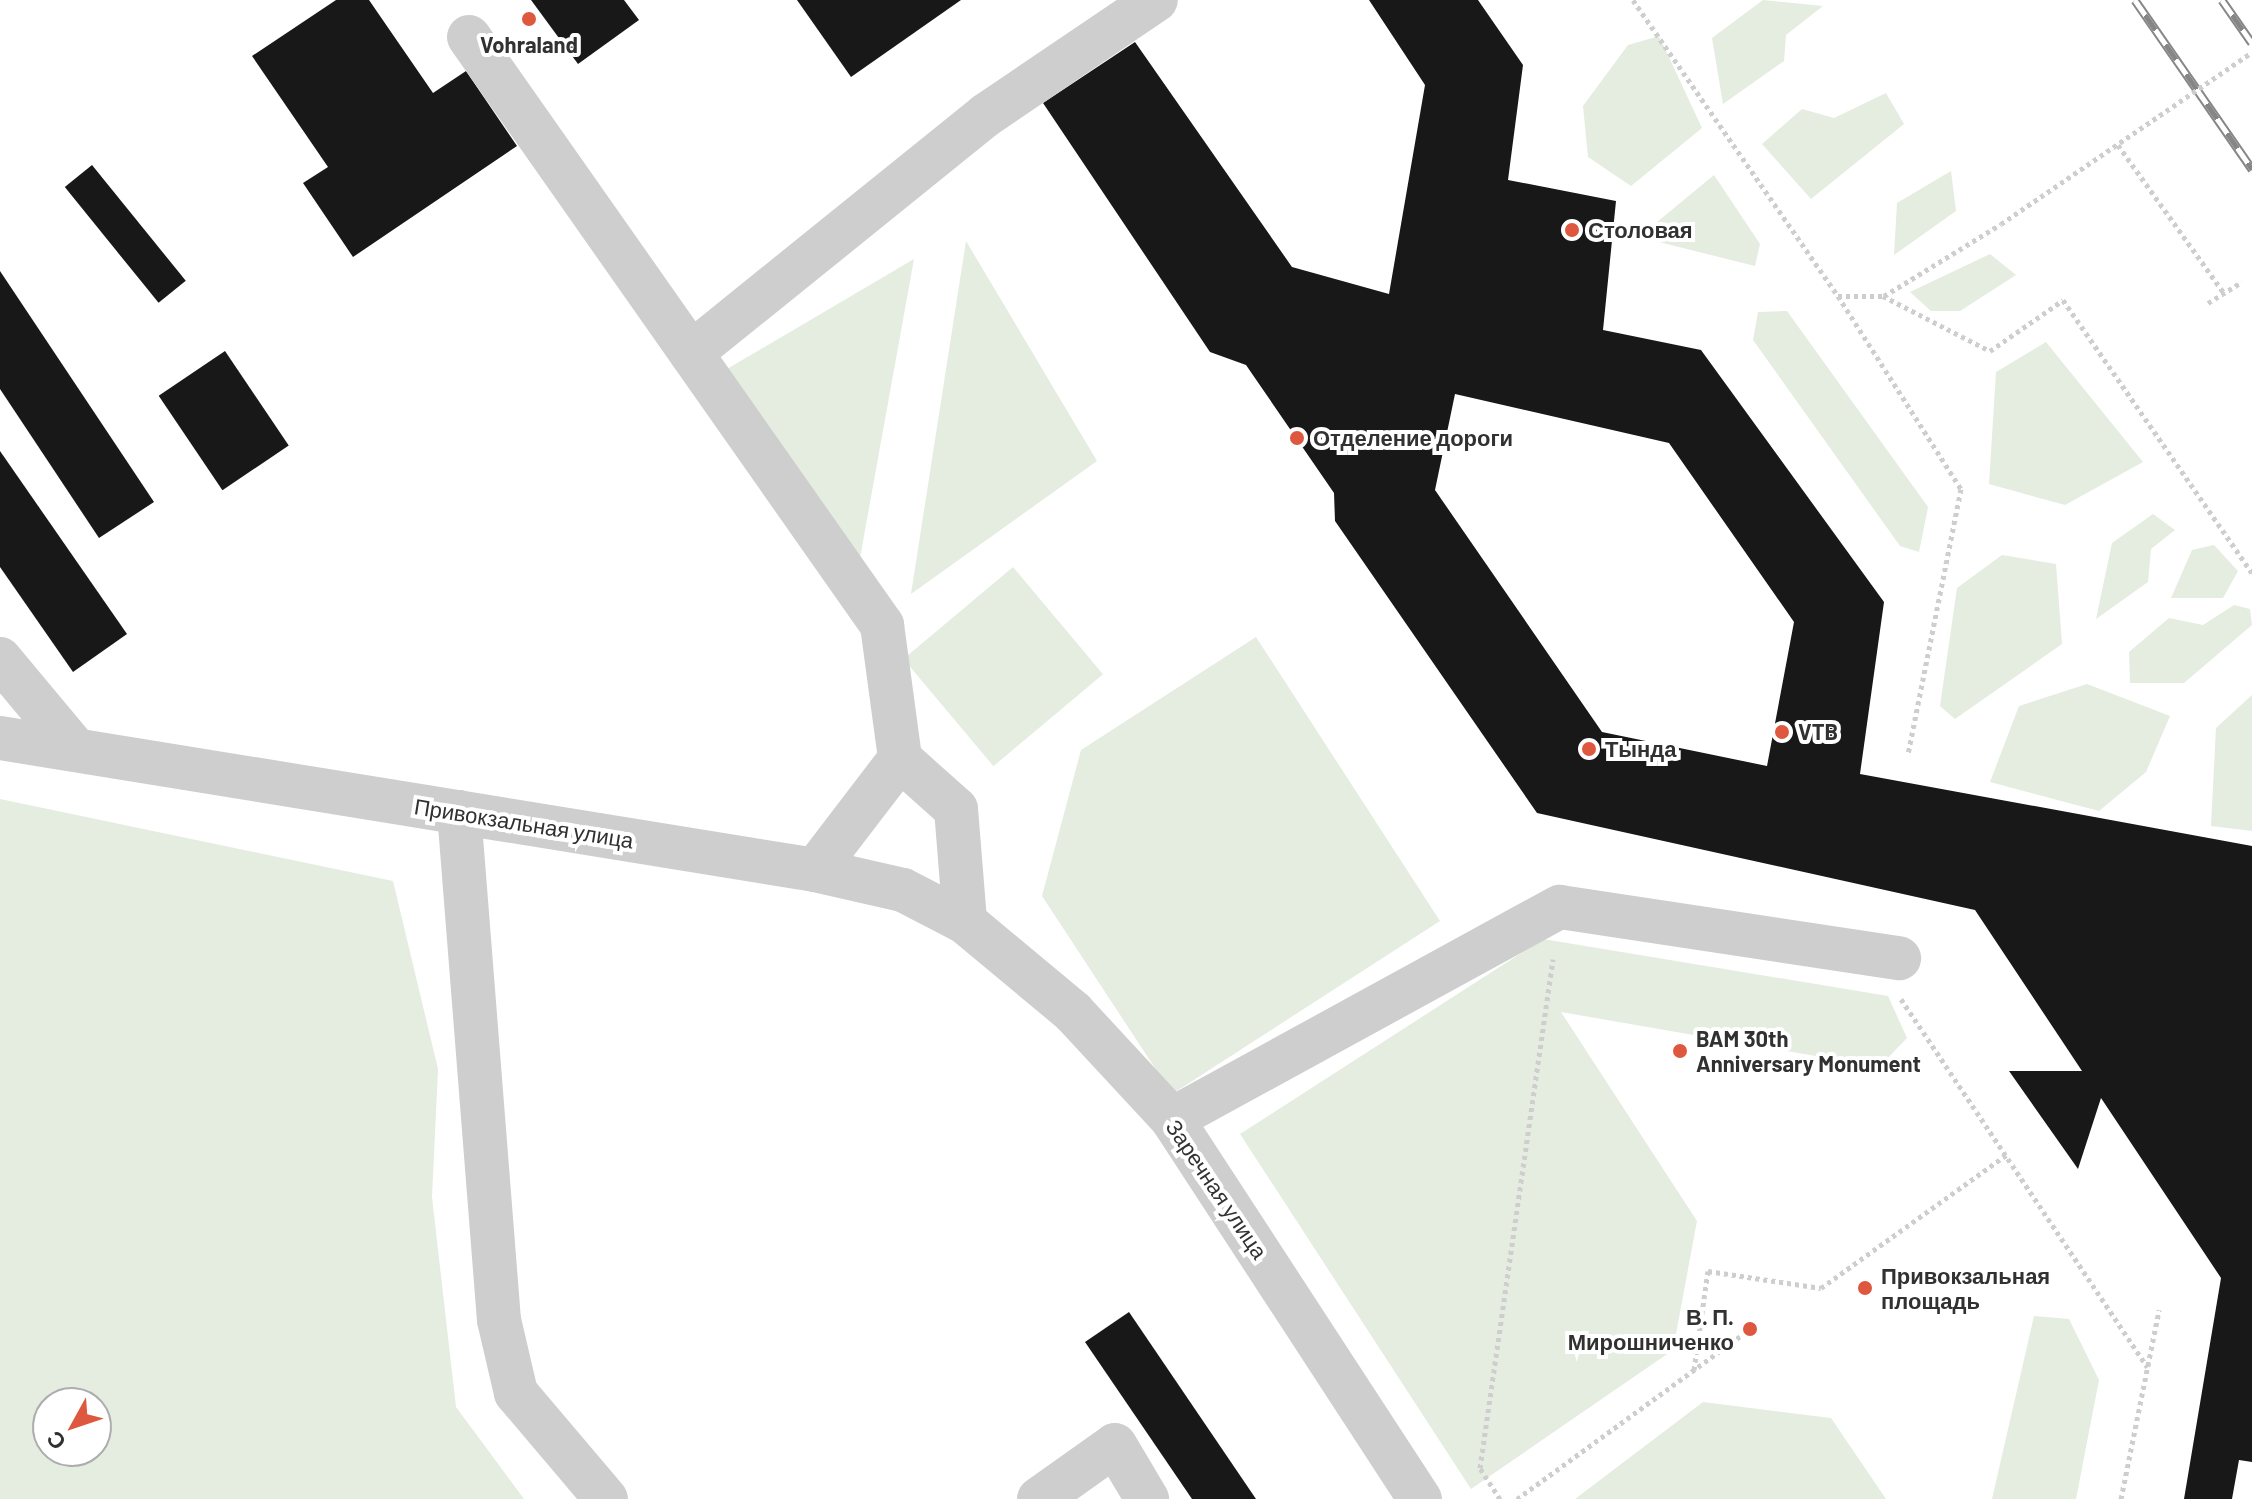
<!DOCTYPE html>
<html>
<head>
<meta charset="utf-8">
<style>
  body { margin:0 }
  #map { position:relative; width:2252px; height:1499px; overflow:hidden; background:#fff; font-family:Barlow,sans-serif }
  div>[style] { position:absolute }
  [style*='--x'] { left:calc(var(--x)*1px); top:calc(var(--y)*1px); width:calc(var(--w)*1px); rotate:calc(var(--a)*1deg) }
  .green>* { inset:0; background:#e4ede0; transform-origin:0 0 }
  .building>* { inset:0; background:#181818; transform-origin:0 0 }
  .path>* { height:5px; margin-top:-2.5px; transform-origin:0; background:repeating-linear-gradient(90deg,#cecece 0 4px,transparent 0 8px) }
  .minor>* { height:44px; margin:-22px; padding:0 22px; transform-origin:22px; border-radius:22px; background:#cecece }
  .rail>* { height:9px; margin-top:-4.5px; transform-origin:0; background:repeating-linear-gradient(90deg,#fff 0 18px,#868686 0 36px); box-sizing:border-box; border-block:2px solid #868686 }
  .path-bridge>* { height:5px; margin-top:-2.5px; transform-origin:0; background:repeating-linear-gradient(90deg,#cecece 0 4px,transparent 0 8px) }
  .dots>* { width:22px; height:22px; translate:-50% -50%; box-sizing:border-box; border:4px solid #fff; border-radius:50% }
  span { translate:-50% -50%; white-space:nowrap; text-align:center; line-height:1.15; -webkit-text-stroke:8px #fff; paint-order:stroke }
  .poi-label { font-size:22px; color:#313131; font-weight:700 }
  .left { translate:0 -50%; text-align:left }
  .right { translate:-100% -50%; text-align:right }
  .street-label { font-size:22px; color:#313131 }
  .north { position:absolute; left:32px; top:1387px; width:80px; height:80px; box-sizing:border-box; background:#fff; border:2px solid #adadad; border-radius:50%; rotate:230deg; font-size:22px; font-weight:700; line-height:32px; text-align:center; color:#313131 }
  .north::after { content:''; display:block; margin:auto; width:28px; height:36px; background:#dd583e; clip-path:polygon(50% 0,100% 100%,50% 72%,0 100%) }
</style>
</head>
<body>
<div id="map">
  <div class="green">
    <div style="clip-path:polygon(1763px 0,1823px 6px,1786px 35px,1784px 61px,1723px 104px,1712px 38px)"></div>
    <div style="clip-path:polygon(1659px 36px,1702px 128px,1631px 186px,1588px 157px,1583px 106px,1628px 45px)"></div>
    <div style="clip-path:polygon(1886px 93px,1904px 124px,1811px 199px,1762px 144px,1802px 109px,1834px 118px)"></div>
    <div style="clip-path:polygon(1951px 171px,1956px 211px,1894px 255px,1897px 203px)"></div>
    <div style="clip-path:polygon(1714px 175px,1760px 244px,1755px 266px,1639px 237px)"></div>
    <div style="clip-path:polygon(966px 241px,1097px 461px,911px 594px)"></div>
    <div style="clip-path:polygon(1990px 254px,2016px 275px,1960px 311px,1931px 311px,1910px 292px)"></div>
    <div style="clip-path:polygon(914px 259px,858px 569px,727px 369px)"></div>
    <div style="clip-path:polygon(1787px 311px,1928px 507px,1919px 552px,1900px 546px,1753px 340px,1758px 312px)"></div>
    <div style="clip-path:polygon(2046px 342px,2143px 462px,2065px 505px,1989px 484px,1996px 372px)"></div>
    <div style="clip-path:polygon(2153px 514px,2175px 530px,2151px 549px,2148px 582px,2096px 619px,2112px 543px)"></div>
    <div style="clip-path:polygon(2214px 545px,2238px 571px,2223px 598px,2171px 598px,2192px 550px)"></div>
    <div style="clip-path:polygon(2002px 555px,2056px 564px,2062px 644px,1955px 719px,1940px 706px,1957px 588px)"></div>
    <div style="left:1013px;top:567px;width:140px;height:143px;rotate:50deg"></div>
    <div style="clip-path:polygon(2234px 605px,2250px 609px,2252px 625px,2184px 683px,2130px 683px,2129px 652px,2169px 618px,2203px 625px)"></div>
    <div style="clip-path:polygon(1256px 637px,1440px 921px,1172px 1094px,1042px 896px,1081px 750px)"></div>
    <div style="clip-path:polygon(2087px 684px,2170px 716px,2146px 772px,2099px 811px,1990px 782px,2019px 706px)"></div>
    <div style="clip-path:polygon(2252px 695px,2252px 831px,2211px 826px,2216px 728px)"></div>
    <div style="clip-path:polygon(evenodd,0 799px,393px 881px,438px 1069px,432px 1197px,456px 1407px,524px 1499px,0 1499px,0 799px,48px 1403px,96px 1403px,96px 1451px,48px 1451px,48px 1403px)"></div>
    <div style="clip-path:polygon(1543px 939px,1888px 996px,1907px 1038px,1879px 1067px,1561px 1012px,1697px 1221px,1673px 1350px,1471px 1489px,1240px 1134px)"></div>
    <div style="clip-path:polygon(2034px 1316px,2069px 1319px,2099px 1380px,2076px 1499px,1992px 1499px)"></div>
    <div style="clip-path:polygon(1703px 1402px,1831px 1418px,1886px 1499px,1575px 1499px)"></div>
  </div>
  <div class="building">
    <div style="clip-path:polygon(336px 0,369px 0,433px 93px,466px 71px,517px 146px,353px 257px,303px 183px,328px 167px,252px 56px)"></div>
    <div style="clip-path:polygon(531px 0,624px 0,639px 20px,578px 64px)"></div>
    <div style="clip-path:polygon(797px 0,961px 0,851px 77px)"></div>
    <div style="clip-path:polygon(evenodd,1369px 0,1478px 0,1523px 65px,1508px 180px,1616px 201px,1603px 330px,1701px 350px,1884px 602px,1860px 774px,2252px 846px,2252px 1462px,2239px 1460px,2232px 1499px,2184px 1499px,2221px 1278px,2101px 1098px,2078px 1169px,2009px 1071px,2082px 1071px,1975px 910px,1537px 813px,1335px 521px,1334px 493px,1246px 365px,1210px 352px,1043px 103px,1135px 42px,1292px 267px,1389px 294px,1425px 85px,1369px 0,1455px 394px,1669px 443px,1794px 622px,1767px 766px,1602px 732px,1435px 490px,1455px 394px)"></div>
    <div style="left:92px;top:165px;width:149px;height:35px;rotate:51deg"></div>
    <div style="clip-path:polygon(0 271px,154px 502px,99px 538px,0 389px)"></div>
    <div style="left:225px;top:351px;width:114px;height:80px;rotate:56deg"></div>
    <div style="clip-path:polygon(0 451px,127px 634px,73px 672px,0 567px)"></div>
    <div style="clip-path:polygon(1129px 1312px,1256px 1499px,1192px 1499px,1085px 1342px)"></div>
  </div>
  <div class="path">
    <div style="--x:1633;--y:0;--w:360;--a:55.3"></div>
    <div style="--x:1838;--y:296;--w:45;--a:0"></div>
    <div style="--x:1883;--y:296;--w:120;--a:27.2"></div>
    <div style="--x:1990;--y:351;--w:89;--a:-34.9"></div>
    <div style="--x:2063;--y:300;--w:332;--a:55.3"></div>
    <div style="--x:2118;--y:145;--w:182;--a:54.4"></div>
    <div style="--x:1838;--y:296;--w:229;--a:57.5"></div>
    <div style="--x:1961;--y:489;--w:270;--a:101.3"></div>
    <div style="--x:1884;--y:296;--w:137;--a:-31.6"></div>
    <div style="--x:2208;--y:303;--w:40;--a:-32"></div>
    <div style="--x:1901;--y:999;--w:443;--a:56.2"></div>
    <div style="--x:1694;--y:1370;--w:100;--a:-82"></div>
    <div style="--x:1708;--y:1271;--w:114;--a:8.6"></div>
    <div style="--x:1821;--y:1288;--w:228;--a:-35.7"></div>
    <div style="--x:1500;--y:1499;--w:37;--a:-123"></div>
    <div style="--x:1480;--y:1468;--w:514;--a:-81.84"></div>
    <div style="--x:1517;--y:1499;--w:288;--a:-36.1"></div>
    <div style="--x:2121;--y:1499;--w:193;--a:-78.6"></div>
  </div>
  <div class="minor">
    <div style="--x:469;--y:37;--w:719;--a:54.92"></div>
    <div style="--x:882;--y:625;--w:135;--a:82.3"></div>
    <div style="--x:900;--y:759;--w:75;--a:41.8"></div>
    <div style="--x:956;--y:809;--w:113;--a:85.4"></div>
    <div style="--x:691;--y:353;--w:379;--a:-38.9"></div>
    <div style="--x:986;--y:115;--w:205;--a:-34.1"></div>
    <div style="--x:0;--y:659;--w:117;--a:50.2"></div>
    <div style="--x:0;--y:738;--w:826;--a:9.2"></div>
    <div style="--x:815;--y:870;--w:90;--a:12.8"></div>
    <div style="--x:903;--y:890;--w:70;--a:27.3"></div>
    <div style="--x:965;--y:922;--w:141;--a:39.8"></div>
    <div style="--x:1073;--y:1012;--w:146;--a:47.2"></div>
    <div style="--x:1172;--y:1119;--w:454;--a:56.9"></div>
    <div style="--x:459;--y:812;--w:510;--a:85.5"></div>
    <div style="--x:499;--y:1320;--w:75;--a:76.9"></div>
    <div style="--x:516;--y:1393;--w:139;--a:49.7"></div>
    <div style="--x:815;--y:870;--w:140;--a:-52.6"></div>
    <div style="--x:1172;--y:1119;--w:442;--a:-28.7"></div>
    <div style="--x:1560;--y:907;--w:343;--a:8.6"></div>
    <div style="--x:1039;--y:1499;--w:93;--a:-35.4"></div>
    <div style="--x:1115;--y:1445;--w:63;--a:59.3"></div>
  </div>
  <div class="rail">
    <div style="--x:2135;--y:0;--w:206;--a:55.3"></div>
    <div style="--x:2222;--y:0;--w:52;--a:55.1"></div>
  </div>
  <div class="path-bridge">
    <div style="--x:2001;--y:224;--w:304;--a:-34.4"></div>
  </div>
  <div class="dots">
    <div style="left:529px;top:19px;background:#dd583e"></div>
    <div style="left:1572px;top:230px;background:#dd583e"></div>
    <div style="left:1297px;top:438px;background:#dd583e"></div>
    <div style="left:1782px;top:732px;background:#dd583e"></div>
    <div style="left:1589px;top:749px;background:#dd583e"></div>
    <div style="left:1680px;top:1051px;background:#dd583e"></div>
    <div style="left:1865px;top:1288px;background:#dd583e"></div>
    <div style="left:1750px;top:1329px;background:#dd583e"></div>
  </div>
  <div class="poi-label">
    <span style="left:529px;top:45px">Vohraland</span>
    <span class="left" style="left:1588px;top:230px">Столовая</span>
    <span class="left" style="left:1313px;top:438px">Отделение дороги</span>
    <span class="left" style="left:1798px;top:732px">VTB</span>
    <span class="left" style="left:1605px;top:749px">Тында</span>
    <span class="left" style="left:1696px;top:1051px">BAM 30th<br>Anniversary Monument</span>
    <span class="left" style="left:1881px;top:1288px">Привокзальная<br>площадь</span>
    <span class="right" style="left:1734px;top:1329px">В. П.<br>Мирошниченко</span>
  </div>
  <div class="street-label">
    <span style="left:524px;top:823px;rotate:9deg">Привокзальная улица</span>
    <span style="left:1217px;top:1189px;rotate:56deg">Заречная улица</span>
  </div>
  <div class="north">С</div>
</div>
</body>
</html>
